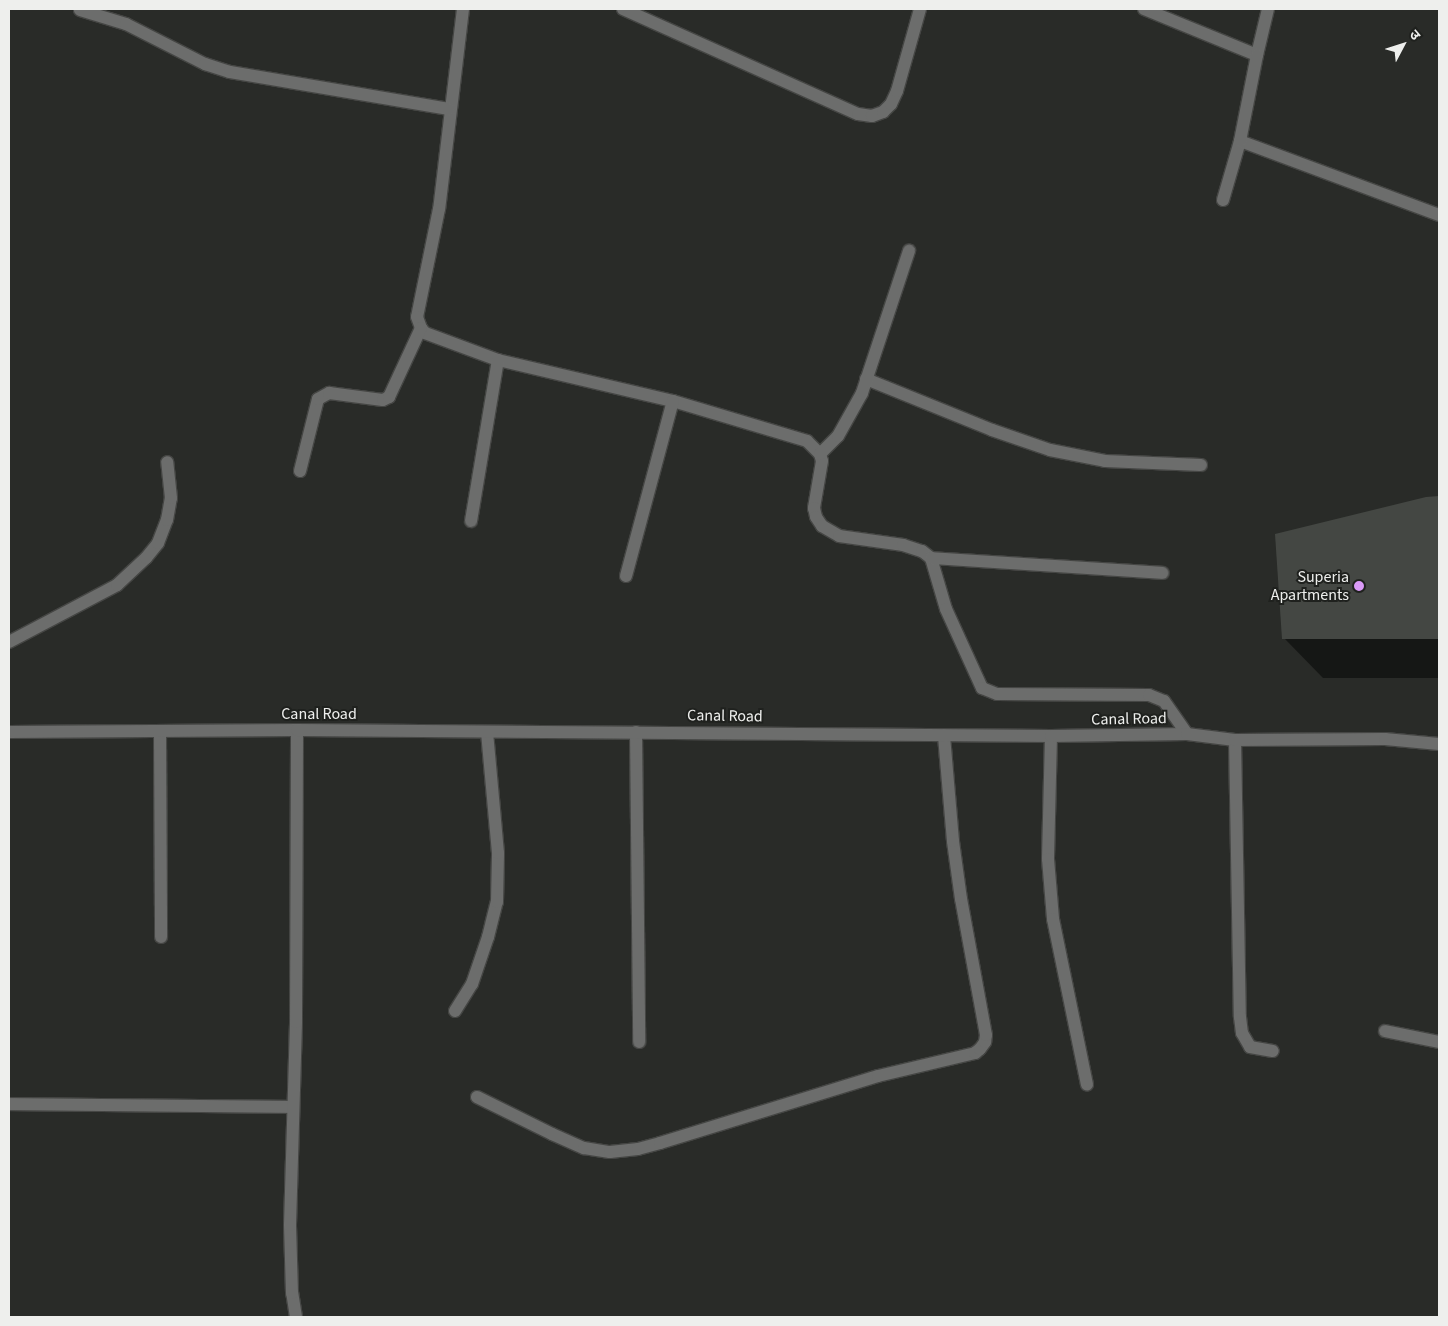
<!DOCTYPE html>
<html>
<head>
<meta charset="utf-8">
<style>
  body { margin:0 }
  #map { position:relative; width:1448px; height:1326px; overflow:hidden; background:#292b28; font-family:"Source Sans 3","Noto Sans Devanagari",sans-serif }
  div>[style] { position:absolute }
  [style*='--x'] { left:calc(var(--x)*1px); top:calc(var(--y)*1px); width:calc(var(--w)*1px); rotate:calc(var(--a)*1deg) }
  .shadow>* { inset:0; background:#0007 }
  .building>* { inset:0; background:#444743 }
  .roads { filter:drop-shadow(1px 0 #454644) drop-shadow(-1px 0 #454644) drop-shadow(0 1px #454644) drop-shadow(0 -1px #454644) }
  .minor>* { height:12px; margin:-6px; padding:0 6px; transform-origin:6px; border-radius:6px; background:#6c6d6c }
  .tertiary>* { height:12px; margin:-6px; padding:0 6px; transform-origin:6px; border-radius:6px; background:#6c6d6c }
  .dots>* { width:14px; height:14px; translate:-50% -50%; box-sizing:border-box; border:2px solid #1f211e; border-radius:50% }
  span { translate:-50% -50%; white-space:nowrap; text-align:center; line-height:1.15; -webkit-text-stroke:4px #1f211e; paint-order:stroke }
  .poi-label { font-size:16px; color:#eeefed }
  .right { translate:-100% -50%; text-align:right }
  .street-label { font-size:16px; color:#eeefed }
  .frame { position:absolute; inset:0; border:10px solid #eeefed; pointer-events:none }
  .north { position:absolute; left:1378px; top:20px; width:50px; height:50px; -webkit-text-stroke:4px #1f211e; paint-order:stroke; rotate:50deg; font-size:14px; font-weight:700; line-height:20px; text-align:center; color:#eeefed }
  .north::after { content:''; display:block; margin:auto; width:18px; height:22px; background:#eeefed; clip-path:polygon(50% 0,100% 100%,50% 72%,0 100%) }
</style>
</head>
<body>
<div id="map">
  <div class="shadow">
    <div style="clip-path:polygon(1439px 497px,1439px 678px,1323px 678px,1284px 638px,1427px 498px)"></div>
  </div>
  <div class="building">
    <div style="clip-path:polygon(1439px 496px,1439px 639px,1282px 639px,1275px 534px,1426px 497px)"></div>
  </div>
  <div class="roads">
    <div class="minor">
      <div style="--x:463;--y:9;--w:201;--a:96.8"></div>
      <div style="--x:439;--y:209;--w:110;--a:101.5"></div>
      <div style="--x:417;--y:317;--w:12;--a:70"></div>
      <div style="--x:421;--y:328;--w:6;--a:51"></div>
      <div style="--x:425;--y:333;--w:78;--a:20.3"></div>
      <div style="--x:498;--y:360;--w:180;--a:13.2"></div>
      <div style="--x:673;--y:401;--w:140;--a:16.6"></div>
      <div style="--x:807;--y:441;--w:18;--a:45"></div>
      <div style="--x:820;--y:454;--w:7;--a:74"></div>
      <div style="--x:822;--y:461;--w:48;--a:99.7"></div>
      <div style="--x:814;--y:508;--w:9;--a:77"></div>
      <div style="--x:816;--y:517;--w:11;--a:56"></div>
      <div style="--x:822;--y:526;--w:20;--a:30"></div>
      <div style="--x:839;--y:536;--w:65;--a:8"></div>
      <div style="--x:903;--y:545;--w:20;--a:18"></div>
      <div style="--x:922;--y:551;--w:11;--a:38"></div>
      <div style="--x:931;--y:558;--w:53;--a:73.6"></div>
      <div style="--x:946;--y:609;--w:87;--a:65.5"></div>
      <div style="--x:982;--y:688;--w:16;--a:22"></div>
      <div style="--x:997;--y:694;--w:152;--a:0.4"></div>
      <div style="--x:1149;--y:695;--w:16;--a:22"></div>
      <div style="--x:1164;--y:701;--w:40;--a:55.1"></div>
      <div style="--x:623;--y:9;--w:257;--a:24.1"></div>
      <div style="--x:858;--y:114;--w:14;--a:8"></div>
      <div style="--x:872;--y:116;--w:12;--a:-20"></div>
      <div style="--x:883;--y:112;--w:11;--a:-45"></div>
      <div style="--x:891;--y:104;--w:14;--a:-65"></div>
      <div style="--x:897;--y:91;--w:85;--a:-74.3"></div>
      <div style="--x:1144;--y:9;--w:122;--a:22.2"></div>
      <div style="--x:1257;--y:55;--w:47;--a:-76.6"></div>
      <div style="--x:80;--y:10;--w:48;--a:16.9"></div>
      <div style="--x:126;--y:24;--w:89;--a:26.9"></div>
      <div style="--x:205;--y:64;--w:26;--a:18"></div>
      <div style="--x:230;--y:72;--w:222;--a:9.6"></div>
      <div style="--x:1240;--y:141;--w:212;--a:20.4"></div>
      <div style="--x:1223;--y:200;--w:61;--a:-73.9"></div>
      <div style="--x:1240;--y:141;--w:88;--a:-78.8"></div>
      <div style="--x:866;--y:379;--w:136;--a:22"></div>
      <div style="--x:992;--y:430;--w:61;--a:19"></div>
      <div style="--x:1050;--y:450;--w:56;--a:11.3"></div>
      <div style="--x:1105;--y:461;--w:96;--a:2.4"></div>
      <div style="--x:820;--y:454;--w:25;--a:-45"></div>
      <div style="--x:838;--y:436;--w:49;--a:-60.8"></div>
      <div style="--x:862;--y:393;--w:150;--a:-71.7"></div>
      <div style="--x:300;--y:471;--w:74;--a:-76"></div>
      <div style="--x:318;--y:399;--w:13;--a:-29"></div>
      <div style="--x:329;--y:393;--w:54;--a:7.4"></div>
      <div style="--x:383;--y:400;--w:7;--a:-27"></div>
      <div style="--x:389;--y:397;--w:76;--a:-65.1"></div>
      <div style="--x:471;--y:521;--w:163;--a:-80.5"></div>
      <div style="--x:931;--y:558;--w:232;--a:3.7"></div>
      <div style="--x:626;--y:576;--w:181;--a:-75"></div>
      <div style="--x:9;--y:642;--w:122;--a:-27.8"></div>
      <div style="--x:117;--y:585;--w:40;--a:-43"></div>
      <div style="--x:146;--y:558;--w:19;--a:-51"></div>
      <div style="--x:158;--y:543;--w:25;--a:-69"></div>
      <div style="--x:167;--y:520;--w:22;--a:-80"></div>
      <div style="--x:171;--y:498;--w:36;--a:-96"></div>
      <div style="--x:160;--y:731;--w:206;--a:89.7"></div>
      <div style="--x:636;--y:732;--w:310;--a:89.4"></div>
      <div style="--x:1051;--y:736;--w:123;--a:91.4"></div>
      <div style="--x:1048;--y:859;--w:60;--a:85.2"></div>
      <div style="--x:1053;--y:919;--w:169;--a:78.4"></div>
      <div style="--x:1235;--y:740;--w:277;--a:89"></div>
      <div style="--x:1240;--y:1017;--w:16;--a:83"></div>
      <div style="--x:1242;--y:1033;--w:16;--a:60"></div>
      <div style="--x:1250;--y:1047;--w:23;--a:10"></div>
      <div style="--x:455;--y:1011;--w:32;--a:-58"></div>
      <div style="--x:472;--y:984;--w:50;--a:-71.2"></div>
      <div style="--x:488;--y:937;--w:36;--a:-76"></div>
      <div style="--x:497;--y:902;--w:49;--a:-88.8"></div>
      <div style="--x:498;--y:853;--w:121;--a:-95.2"></div>
      <div style="--x:1385;--y:1031;--w:55;--a:11.5"></div>
      <div style="--x:477;--y:1097;--w:84;--a:26.3"></div>
      <div style="--x:552;--y:1134;--w:35;--a:24"></div>
      <div style="--x:584;--y:1148;--w:26;--a:9"></div>
      <div style="--x:610;--y:1152;--w:28;--a:-6"></div>
      <div style="--x:638;--y:1149;--w:23;--a:-15"></div>
      <div style="--x:660;--y:1143;--w:228;--a:-17.1"></div>
      <div style="--x:878;--y:1076;--w:100;--a:-13.3"></div>
      <div style="--x:975;--y:1053;--w:6;--a:-39"></div>
      <div style="--x:980;--y:1049;--w:9;--a:-54"></div>
      <div style="--x:985;--y:1042;--w:7;--a:-82"></div>
      <div style="--x:986;--y:1035;--w:138;--a:-100.4"></div>
      <div style="--x:961;--y:899;--w:59;--a:-97.9"></div>
      <div style="--x:953;--y:841;--w:106;--a:-94.9"></div>
      <div style="--x:9;--y:1104;--w:284;--a:0.6"></div>
      <div style="--x:296;--y:1317;--w:24;--a:-99"></div>
      <div style="--x:292;--y:1293;--w:68;--a:-91.7"></div>
      <div style="--x:290;--y:1225;--w:203;--a:-88.3"></div>
      <div style="--x:296;--y:1022;--w:292;--a:-89.8"></div>
    </div>
    <div class="tertiary">
      <div style="--x:9;--y:732;--w:288;--a:-0.4"></div>
      <div style="--x:297;--y:730;--w:754;--a:0.46"></div>
      <div style="--x:1051;--y:736;--w:136;--a:-0.8"></div>
      <div style="--x:1187;--y:734;--w:48;--a:7.1"></div>
      <div style="--x:1235;--y:740;--w:150;--a:-0.4"></div>
      <div style="--x:1385;--y:739;--w:54;--a:5.3"></div>
    </div>
  </div>
  <div class="dots">
    <div style="left:1359px;top:586px;background:#da9af7"></div>
  </div>
  <div class="poi-label">
    <span class="right" style="left:1349px;top:586px">Superia<br>Apartments</span>
  </div>
  <div class="street-label">
    <span style="left:319px;top:714px">Canal Road</span>
    <span style="left:725px;top:716px;rotate:1deg">Canal Road</span>
    <span style="left:1129px;top:719px;rotate:-1deg">Canal Road</span>
  </div>
  <div class="frame"></div>
  <div class="north">उ</div>
</div>
</body>
</html>
